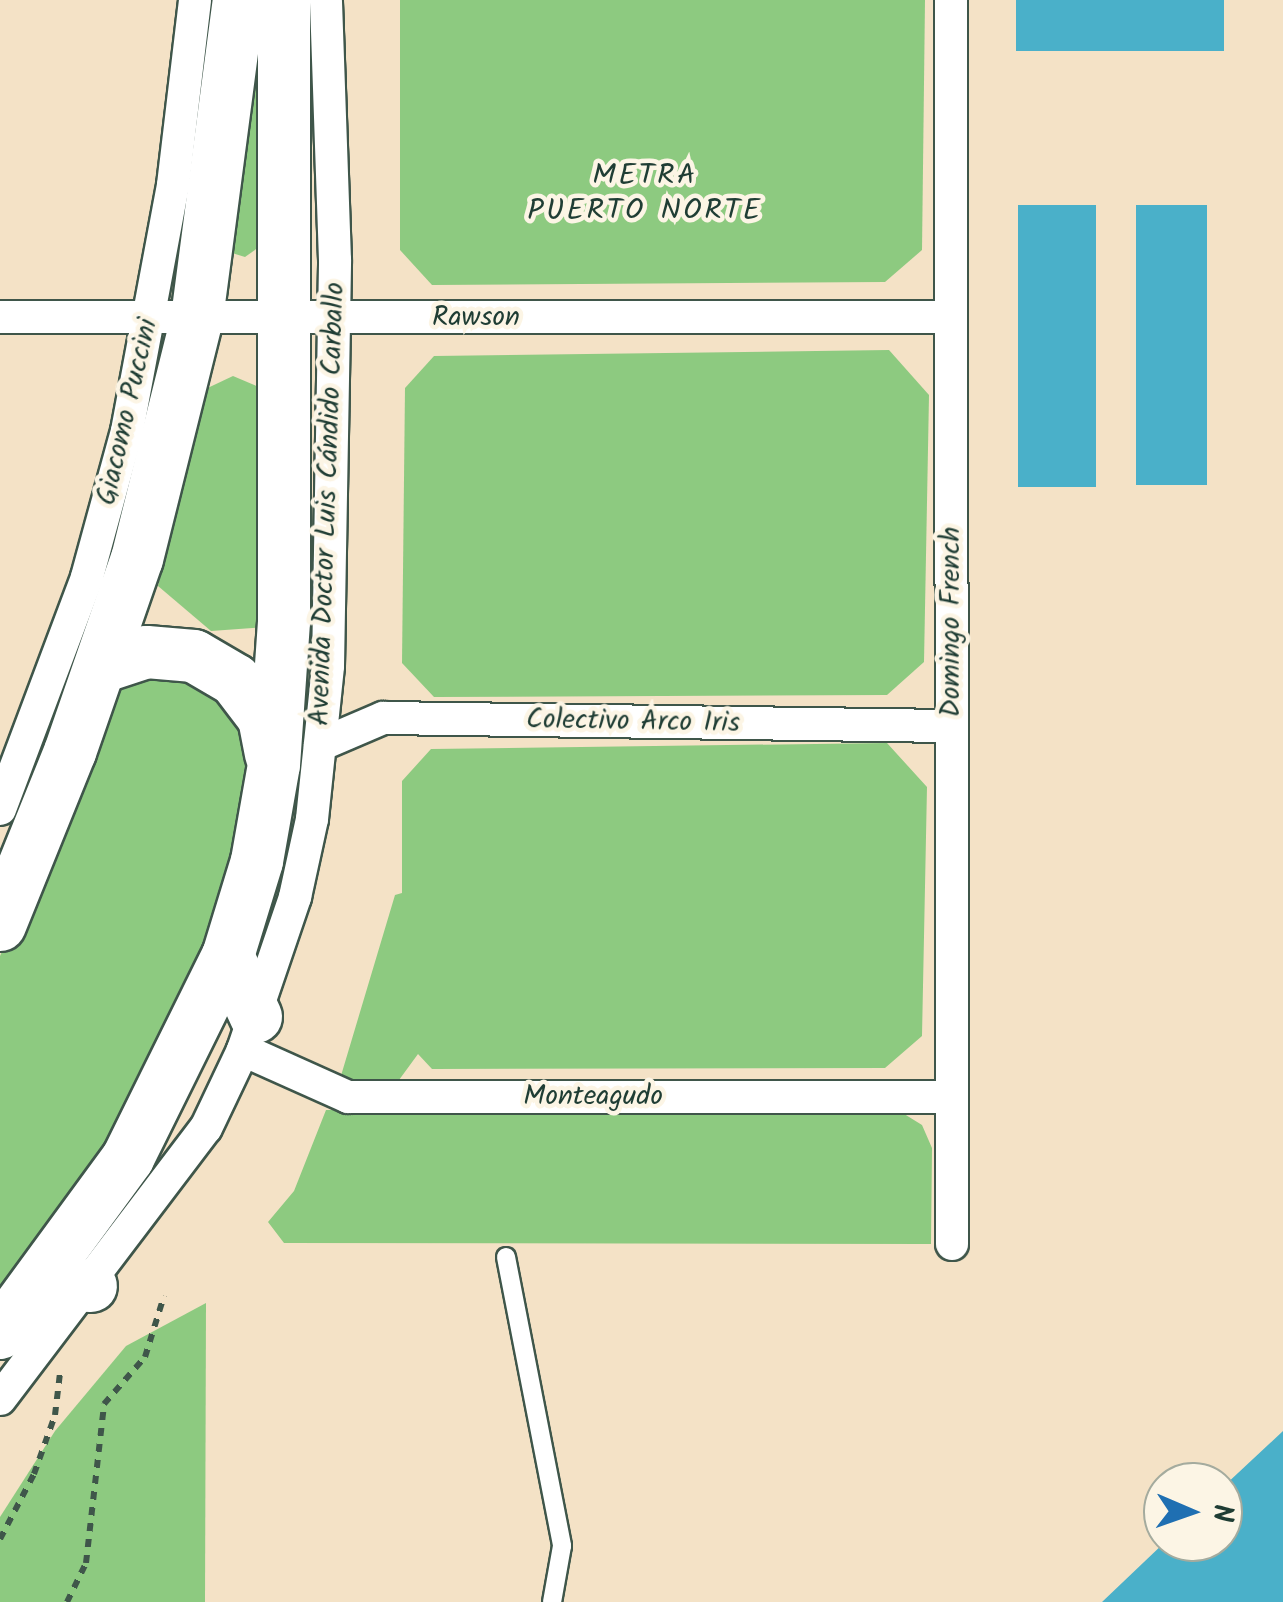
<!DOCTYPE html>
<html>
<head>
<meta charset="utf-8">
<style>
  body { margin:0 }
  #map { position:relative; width:1283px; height:1602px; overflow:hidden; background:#f4e2c6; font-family:Kalam,sans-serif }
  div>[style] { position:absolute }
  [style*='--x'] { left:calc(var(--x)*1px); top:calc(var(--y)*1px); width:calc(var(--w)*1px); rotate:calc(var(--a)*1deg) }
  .green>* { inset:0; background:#8dca80 }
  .water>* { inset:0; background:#4ab0c9; transform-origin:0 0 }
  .path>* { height:6px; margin-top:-3px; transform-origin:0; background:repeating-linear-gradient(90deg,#3f564a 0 8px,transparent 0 16px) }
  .roads { filter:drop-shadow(2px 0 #3f564a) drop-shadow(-2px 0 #3f564a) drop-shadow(0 2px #3f564a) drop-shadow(0 -2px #3f564a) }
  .service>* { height:18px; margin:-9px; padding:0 9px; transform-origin:9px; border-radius:9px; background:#fff }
  .minor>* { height:32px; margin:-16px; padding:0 16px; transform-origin:16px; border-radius:16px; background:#fff }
  .primary>* { height:52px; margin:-26px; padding:0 26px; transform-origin:26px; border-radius:26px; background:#fff }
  span { translate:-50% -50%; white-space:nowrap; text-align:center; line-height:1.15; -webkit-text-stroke:9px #fcf5e5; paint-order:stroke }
  .street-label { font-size:28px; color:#1f3d34 }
  .neighbourhood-label { font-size:30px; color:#1f3d34; letter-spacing:2.5px }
  .north { position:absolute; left:1143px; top:1462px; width:100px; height:100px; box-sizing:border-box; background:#fcf5e5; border:2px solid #a4ab9e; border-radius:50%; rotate:92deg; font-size:28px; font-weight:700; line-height:40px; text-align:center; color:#1f3d34 }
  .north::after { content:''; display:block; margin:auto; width:35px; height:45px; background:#1f6fb2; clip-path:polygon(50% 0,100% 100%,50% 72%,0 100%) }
</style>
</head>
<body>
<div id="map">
  <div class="green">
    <div style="clip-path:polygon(268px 0,266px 242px,245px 257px,232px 253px,226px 241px,240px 134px)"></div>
    <div style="clip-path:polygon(400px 0,925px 0,922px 250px,885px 282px,432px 285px,400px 250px)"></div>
    <div style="clip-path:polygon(889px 350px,929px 395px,924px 662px,887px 695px,434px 697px,402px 663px,405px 388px,434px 356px)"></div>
    <div style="clip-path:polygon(233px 376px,259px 387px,265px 627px,211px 631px,158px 586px,197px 393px)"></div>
    <div style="clip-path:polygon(126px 675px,207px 682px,241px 727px,249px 759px,237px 877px,184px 1026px,0 1306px,0 956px,112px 690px)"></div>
    <div style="clip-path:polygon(887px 743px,927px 787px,922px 1036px,885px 1068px,432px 1069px,418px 1054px,399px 1080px,340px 1079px,395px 895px,402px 893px,402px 781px,431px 749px)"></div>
    <div style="clip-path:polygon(326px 1110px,901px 1112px,922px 1125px,932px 1148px,931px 1244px,284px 1243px,268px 1222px,294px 1191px)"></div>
    <div style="clip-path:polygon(206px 1303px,205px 1602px,0 1602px,0 1517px,55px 1431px,126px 1346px)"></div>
  </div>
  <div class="water">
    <div style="left:1016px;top:0;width:208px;height:51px"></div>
    <div style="left:1096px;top:205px;width:282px;height:78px;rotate:90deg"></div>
    <div style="left:1136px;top:205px;width:71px;height:280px"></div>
    <div style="clip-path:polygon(1283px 1431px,1283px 1602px,1102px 1602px,1165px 1542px,1223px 1542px,1223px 1487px)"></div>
  </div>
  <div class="path">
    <div style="--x:0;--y:1539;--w:73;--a:-62.4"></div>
    <div style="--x:34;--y:1474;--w:63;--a:-70.4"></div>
    <div style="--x:55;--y:1415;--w:42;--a:-83.2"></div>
    <div style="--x:67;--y:1602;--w:43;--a:-64"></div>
    <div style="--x:86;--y:1563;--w:160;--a:-83.5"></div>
    <div style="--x:104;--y:1404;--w:62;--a:-48.9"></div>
    <div style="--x:145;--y:1357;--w:64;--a:-72.7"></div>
  </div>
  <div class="roads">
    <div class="service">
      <div style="--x:506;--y:1257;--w:294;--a:79"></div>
      <div style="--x:562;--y:1546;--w:57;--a:100.1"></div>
    </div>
    <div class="minor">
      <div style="--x:951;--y:0;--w:1244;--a:89.95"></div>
      <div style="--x:0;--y:317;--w:951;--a:0"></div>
      <div style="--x:320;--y:745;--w:69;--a:-23.2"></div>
      <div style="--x:383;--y:718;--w:569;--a:0.81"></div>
      <div style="--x:0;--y:809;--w:248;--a:-69.4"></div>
      <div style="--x:87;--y:577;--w:151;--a:-74.7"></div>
      <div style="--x:127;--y:431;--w:250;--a:-79.4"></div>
      <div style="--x:173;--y:185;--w:186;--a:-83.2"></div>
      <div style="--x:243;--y:1050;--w:115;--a:24.1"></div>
      <div style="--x:348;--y:1097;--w:604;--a:0"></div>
      <div style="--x:0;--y:1399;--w:340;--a:-52.8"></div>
      <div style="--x:206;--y:1128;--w:86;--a:-64.6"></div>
      <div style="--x:243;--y:1050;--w:162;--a:-71.2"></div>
      <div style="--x:295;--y:897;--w:80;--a:-77.7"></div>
      <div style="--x:312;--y:819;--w:154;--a:-84"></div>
      <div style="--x:328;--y:666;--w:406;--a:-89"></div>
      <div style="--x:335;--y:260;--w:260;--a:-92"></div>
    </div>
    <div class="primary">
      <div style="--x:101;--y:667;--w:48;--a:-18.1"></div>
      <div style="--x:147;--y:652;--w:47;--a:4.9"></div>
      <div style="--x:194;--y:656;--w:48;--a:30.3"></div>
      <div style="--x:235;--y:680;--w:48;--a:52.7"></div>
      <div style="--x:264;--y:718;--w:37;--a:79"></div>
      <div style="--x:0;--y:925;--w:187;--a:-68"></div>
      <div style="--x:70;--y:752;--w:204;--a:-70.9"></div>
      <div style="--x:137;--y:559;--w:248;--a:-76"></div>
      <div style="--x:197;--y:318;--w:321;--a:-82.5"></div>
      <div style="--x:228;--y:956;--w:67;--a:65.3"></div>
      <div style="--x:40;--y:1283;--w:51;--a:3.4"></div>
      <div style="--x:0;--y:1333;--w:217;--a:-53.8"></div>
      <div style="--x:128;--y:1158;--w:225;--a:-63.7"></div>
      <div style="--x:228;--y:956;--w:99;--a:-73"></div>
      <div style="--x:257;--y:861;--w:97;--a:-80"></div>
      <div style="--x:274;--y:765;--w:144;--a:-86"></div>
      <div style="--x:284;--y:621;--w:621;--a:-90"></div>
    </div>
  </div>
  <div class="street-label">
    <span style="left:476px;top:318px">Rawson</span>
    <span style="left:128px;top:412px;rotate:-77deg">Giacomo Puccini</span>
    <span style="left:328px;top:504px;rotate:-88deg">Avenida Doctor Luis Cándido Carballo</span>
    <span style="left:952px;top:622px;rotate:-90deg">Domingo French</span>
    <span style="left:633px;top:722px;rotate:1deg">Colectivo Arco Iris</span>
    <span style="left:593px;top:1097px">Monteagudo</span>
  </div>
  <div class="neighbourhood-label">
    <span style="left:645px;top:193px">METRA<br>PUERTO NORTE</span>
  </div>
  <div class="north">N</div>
</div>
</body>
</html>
